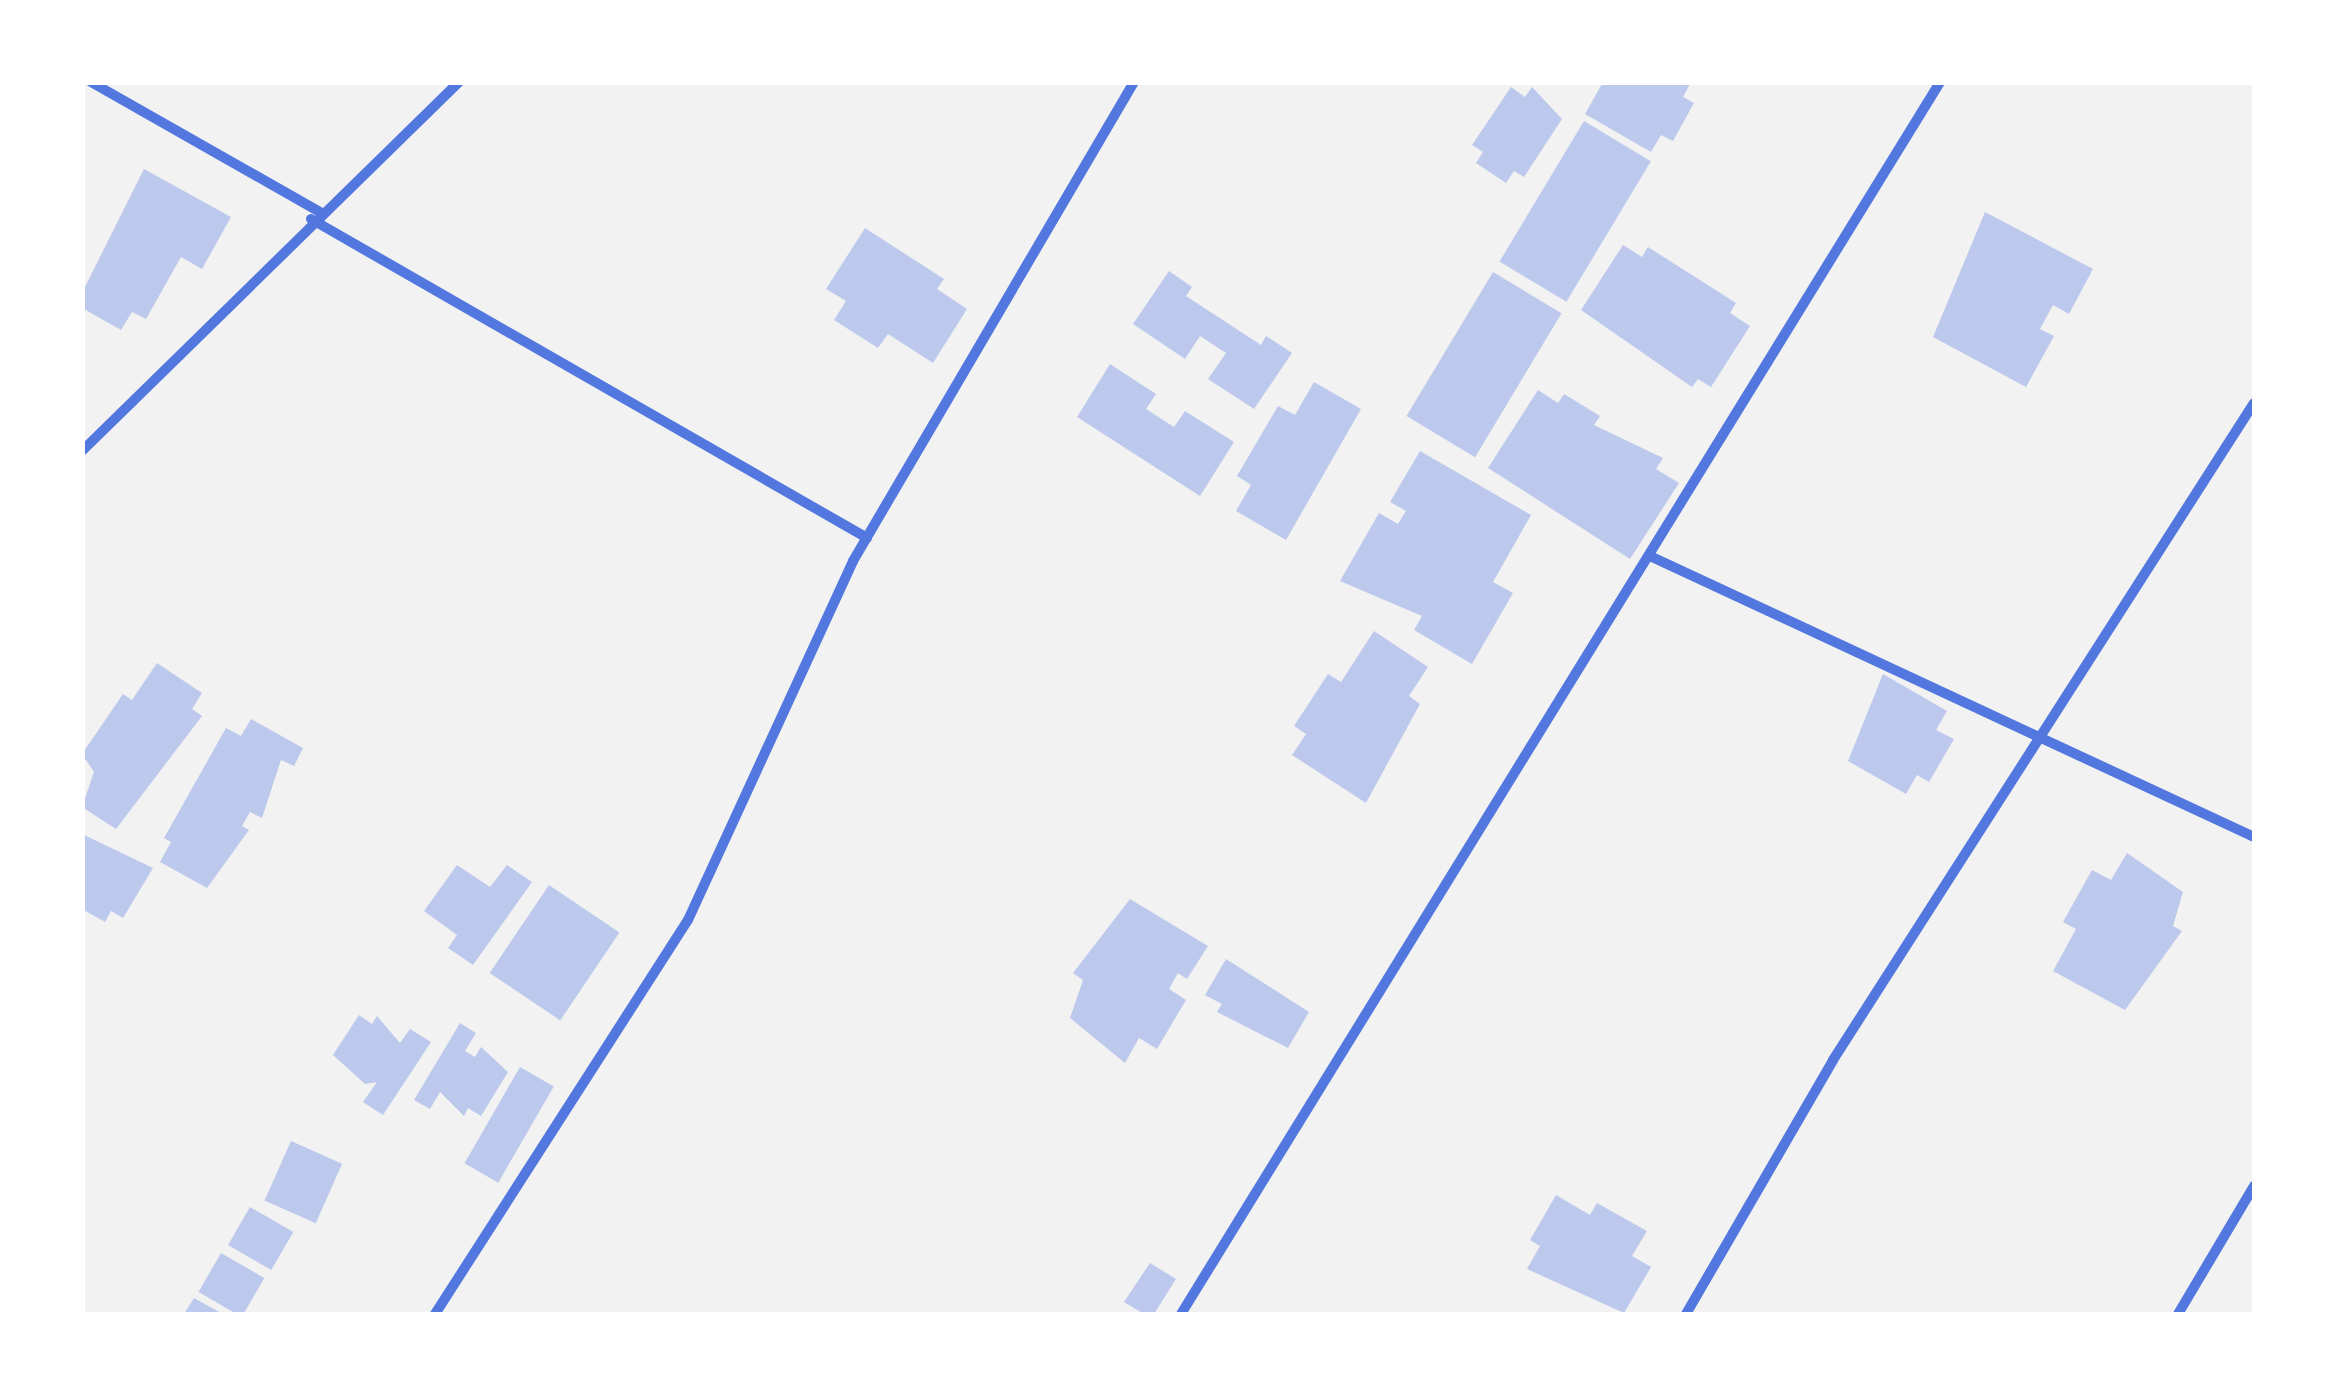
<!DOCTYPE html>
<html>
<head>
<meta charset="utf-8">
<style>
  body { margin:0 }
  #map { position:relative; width:2337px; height:1397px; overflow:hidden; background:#f2f2f2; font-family:"Public Sans",sans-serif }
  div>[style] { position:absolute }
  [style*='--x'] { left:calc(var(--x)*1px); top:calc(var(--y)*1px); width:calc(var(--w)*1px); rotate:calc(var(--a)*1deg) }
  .building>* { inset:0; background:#bdc9ec; transform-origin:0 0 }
  .minor>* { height:10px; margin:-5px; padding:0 5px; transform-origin:5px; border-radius:5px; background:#5277de }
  span { translate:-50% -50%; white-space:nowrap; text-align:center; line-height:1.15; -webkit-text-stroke:8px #fff; paint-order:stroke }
  .frame { position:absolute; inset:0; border:85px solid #fff; pointer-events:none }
</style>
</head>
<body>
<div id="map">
  <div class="building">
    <div style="clip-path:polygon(1603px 82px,1691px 82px,1683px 97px,1694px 103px,1673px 141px,1661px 135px,1651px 152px,1585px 114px)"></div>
    <div style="clip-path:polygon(1511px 87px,1525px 97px,1532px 87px,1562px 119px,1524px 177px,1514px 171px,1506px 183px,1476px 163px,1483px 152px,1472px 145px)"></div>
    <div style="left:1584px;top:121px;width:78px;height:164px;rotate:31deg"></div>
    <div style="clip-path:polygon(144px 169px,231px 217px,202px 269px,181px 257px,146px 319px,132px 312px,121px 330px,82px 308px,82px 293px)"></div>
    <div style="clip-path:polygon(1985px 212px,2093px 269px,2069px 314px,2053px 305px,2040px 329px,2054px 336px,2026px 387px,1933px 337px)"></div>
    <div style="clip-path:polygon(865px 228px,944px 279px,937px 289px,967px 309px,933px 363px,888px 334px,878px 348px,834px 320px,846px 301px,826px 289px)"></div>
    <div style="clip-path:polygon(1623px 245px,1642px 257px,1648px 247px,1736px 303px,1730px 313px,1750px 326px,1711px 387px,1698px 379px,1692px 387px,1581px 310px)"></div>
    <div style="clip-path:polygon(1169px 271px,1192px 287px,1186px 296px,1261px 345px,1266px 336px,1292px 353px,1254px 409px,1208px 379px,1226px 353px,1200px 336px,1185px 359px,1133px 324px)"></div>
    <div style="left:1493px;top:272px;width:80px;height:168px;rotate:31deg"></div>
    <div style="clip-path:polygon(1110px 364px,1156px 394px,1146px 409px,1174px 427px,1185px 411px,1234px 442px,1200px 496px,1077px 417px)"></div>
    <div style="clip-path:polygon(1314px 382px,1361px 409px,1286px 540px,1236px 511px,1251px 485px,1237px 476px,1278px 406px,1295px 415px)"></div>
    <div style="clip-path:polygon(1538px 390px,1558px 403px,1564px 394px,1600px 416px,1594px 425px,1663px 458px,1656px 469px,1679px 483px,1630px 559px,1488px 468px)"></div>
    <div style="clip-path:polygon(1420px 451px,1531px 515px,1493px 582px,1513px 593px,1472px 664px,1414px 630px,1422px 616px,1340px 581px,1379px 513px,1398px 524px,1406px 511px,1390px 502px)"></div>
    <div style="clip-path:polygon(1374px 631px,1428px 667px,1409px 696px,1420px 704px,1366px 803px,1292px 755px,1306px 734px,1294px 726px,1328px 674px,1341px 682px)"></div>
    <div style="clip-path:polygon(157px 663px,202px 693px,192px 709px,202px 716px,116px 829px,82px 807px,94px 772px,82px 754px,123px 694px,132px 700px)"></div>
    <div style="clip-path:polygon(1883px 674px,1947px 711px,1936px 730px,1954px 739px,1929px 782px,1917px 775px,1906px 794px,1848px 761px)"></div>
    <div style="clip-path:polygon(251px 719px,303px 748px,294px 766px,281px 760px,262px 818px,250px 812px,242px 826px,249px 830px,207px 888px,160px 862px,171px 842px,164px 838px,226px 728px,241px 736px)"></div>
    <div style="clip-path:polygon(82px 834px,153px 868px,123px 918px,111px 911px,105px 922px,82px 909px)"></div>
    <div style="clip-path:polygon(2127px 853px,2183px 892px,2173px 926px,2182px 931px,2125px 1010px,2053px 971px,2076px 929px,2063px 922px,2092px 870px,2111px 880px)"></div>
    <div style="clip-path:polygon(457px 865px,490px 887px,507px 865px,532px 882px,473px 965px,448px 948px,457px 935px,424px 911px)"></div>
    <div style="left:549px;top:885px;width:85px;height:106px;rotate:34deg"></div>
    <div style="clip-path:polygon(1130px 899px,1208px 946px,1187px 979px,1178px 973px,1169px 989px,1186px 1000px,1157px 1049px,1139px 1038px,1125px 1063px,1070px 1018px,1083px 980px,1073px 973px)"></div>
    <div style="clip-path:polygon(1226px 959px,1309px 1012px,1288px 1048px,1217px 1012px,1222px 1004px,1205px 995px)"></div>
    <div style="clip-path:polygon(359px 1015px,372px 1024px,377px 1016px,400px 1043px,410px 1029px,431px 1042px,383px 1115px,363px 1102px,377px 1082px,365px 1084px,333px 1055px)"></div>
    <div style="clip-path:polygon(460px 1023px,476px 1033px,465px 1051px,475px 1057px,481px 1047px,508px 1072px,481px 1116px,468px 1108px,464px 1116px,440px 1092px,430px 1109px,414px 1100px)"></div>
    <div style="left:520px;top:1067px;width:39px;height:111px;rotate:30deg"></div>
    <div style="left:291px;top:1141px;width:56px;height:65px;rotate:24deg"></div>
    <div style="clip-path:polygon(1556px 1195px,1590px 1215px,1597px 1203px,1647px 1231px,1632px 1256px,1651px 1267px,1624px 1313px,1527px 1269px,1540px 1246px,1530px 1240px)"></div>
    <div style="left:250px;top:1207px;width:50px;height:44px;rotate:30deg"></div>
    <div style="left:221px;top:1253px;width:50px;height:45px;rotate:30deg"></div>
    <div style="clip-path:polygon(1150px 1263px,1176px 1279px,1154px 1314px,1144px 1314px,1124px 1302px)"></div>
    <div style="clip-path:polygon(194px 1298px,223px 1314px,184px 1314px)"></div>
  </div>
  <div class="minor">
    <div style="--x:91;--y:82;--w:263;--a:29.6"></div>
    <div style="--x:311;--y:219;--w:641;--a:29.84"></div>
    <div style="--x:82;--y:451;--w:528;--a:-44.39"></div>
    <div style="--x:1652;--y:557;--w:664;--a:24.94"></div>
    <div style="--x:435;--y:1314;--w:468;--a:-57.3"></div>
    <div style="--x:688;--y:920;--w:395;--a:-65.3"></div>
    <div style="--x:853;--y:561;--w:555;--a:-59.6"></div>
    <div style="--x:1181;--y:1314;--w:1447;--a:-58.36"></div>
    <div style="--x:1686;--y:1314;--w:293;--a:-59.9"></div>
    <div style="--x:1833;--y:1060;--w:780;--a:-57.35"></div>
    <div style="--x:2178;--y:1314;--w:149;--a:-59.3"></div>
  </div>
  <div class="frame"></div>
</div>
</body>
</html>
